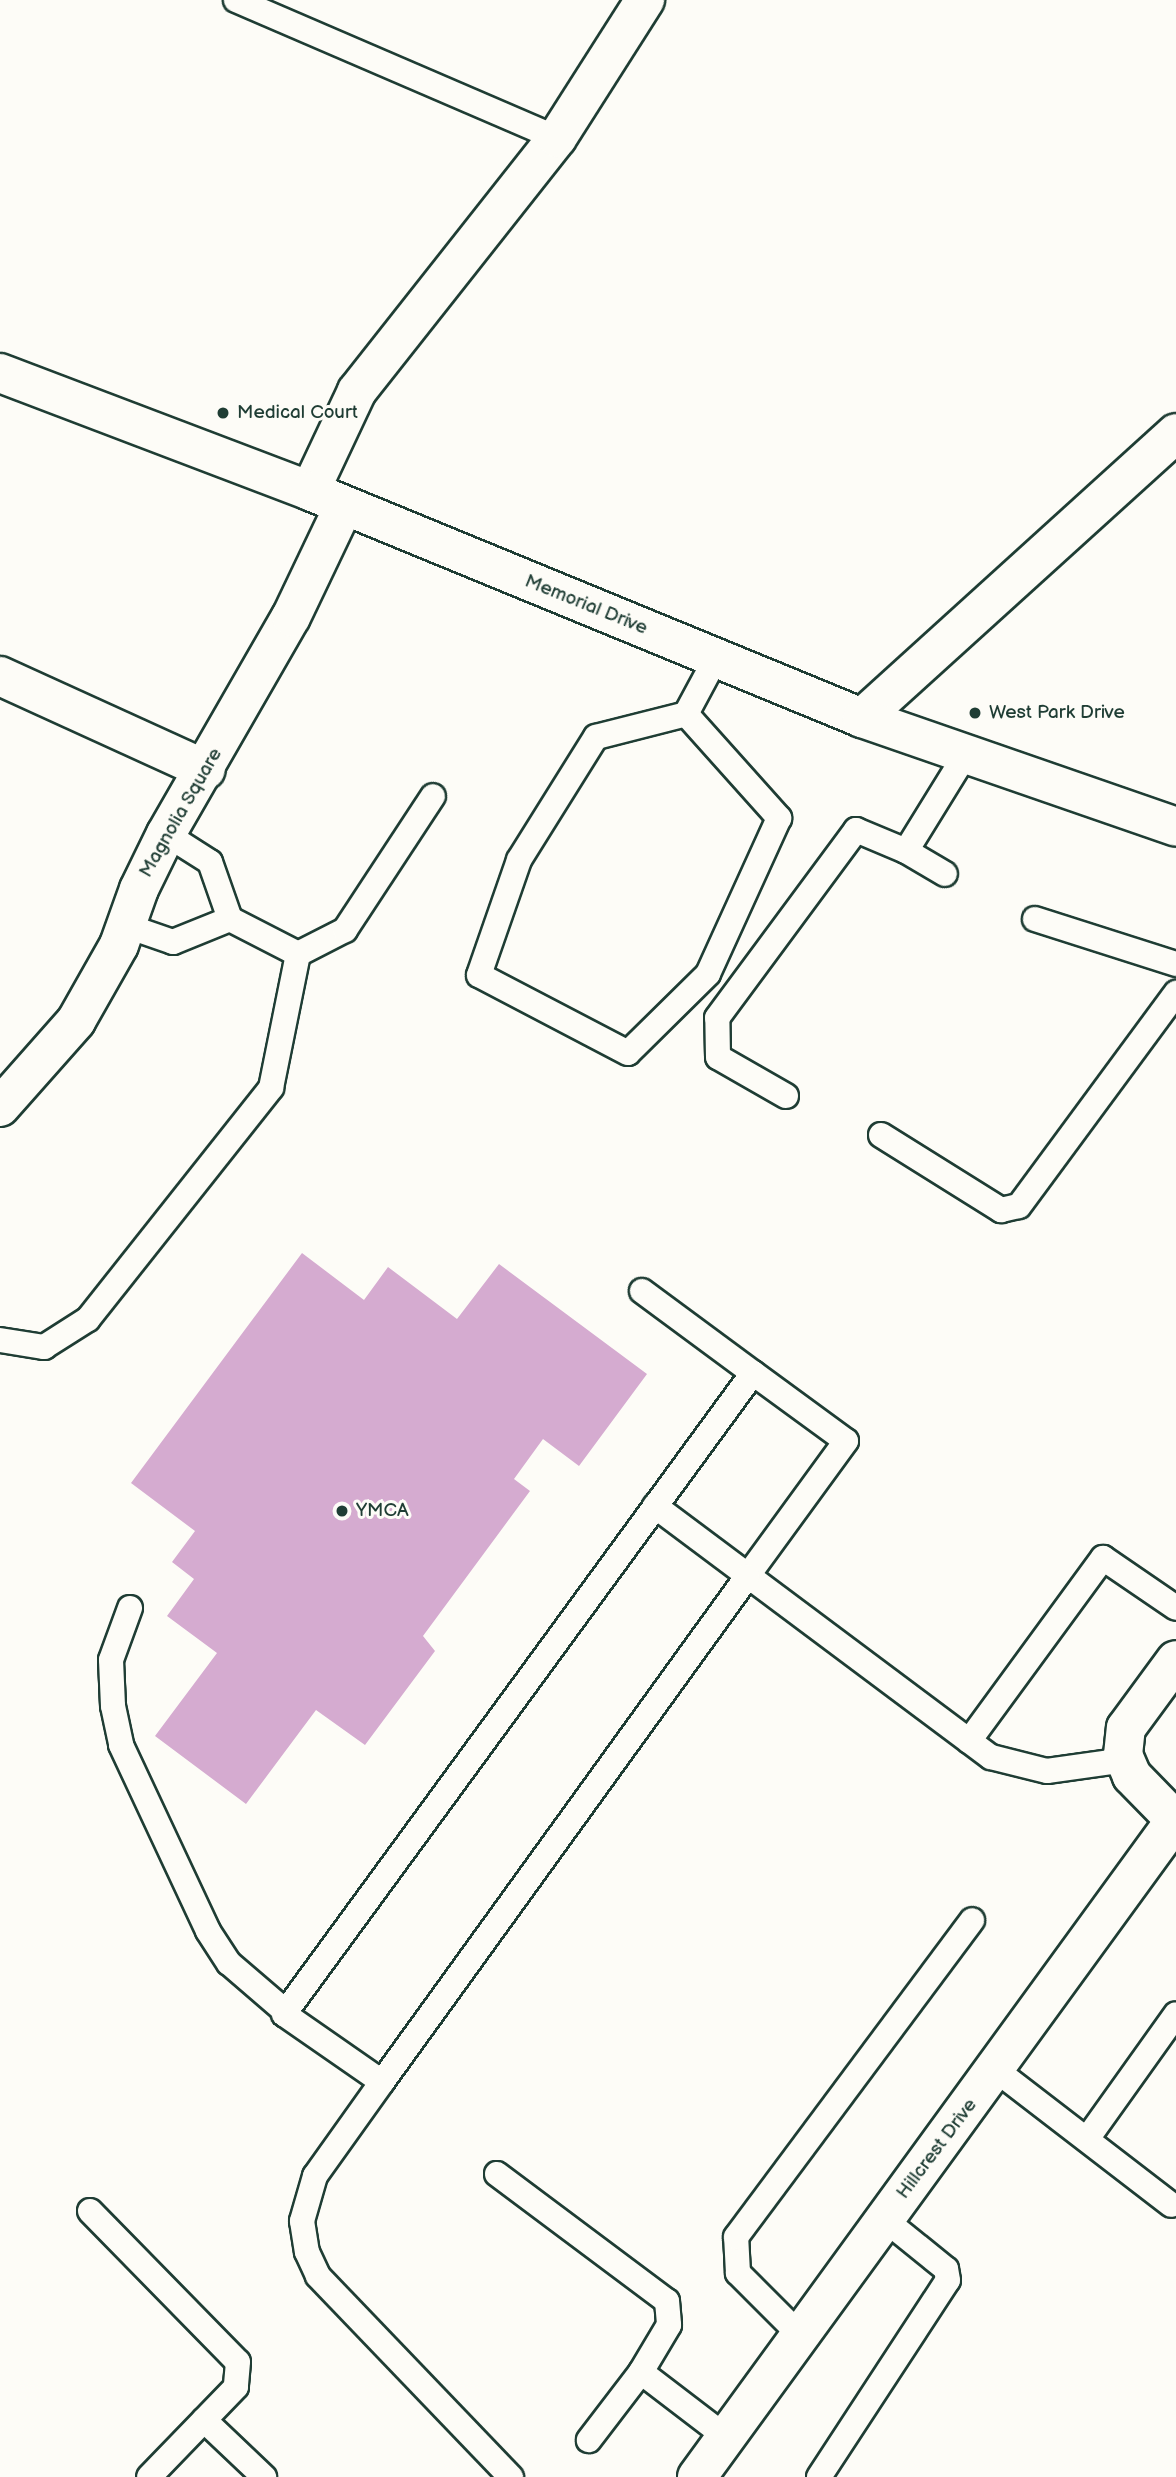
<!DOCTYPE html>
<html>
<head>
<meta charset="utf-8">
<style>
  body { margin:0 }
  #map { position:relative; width:1176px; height:2477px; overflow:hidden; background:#fdfcf7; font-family:"Balsamiq Sans",sans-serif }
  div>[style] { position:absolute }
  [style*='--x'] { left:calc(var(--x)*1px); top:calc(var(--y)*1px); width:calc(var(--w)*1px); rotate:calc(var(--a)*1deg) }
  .building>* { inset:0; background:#d5abd0 }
  .roads { filter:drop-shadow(2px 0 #1f3d34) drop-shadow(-2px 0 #1f3d34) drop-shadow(0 2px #1f3d34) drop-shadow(0 -2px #1f3d34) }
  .service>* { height:24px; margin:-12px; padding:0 12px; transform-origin:12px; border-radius:12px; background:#fdfcf7 }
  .minor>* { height:38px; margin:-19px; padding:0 19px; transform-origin:19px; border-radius:19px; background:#fdfcf7 }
  .secondary>* { height:38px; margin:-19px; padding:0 19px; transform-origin:19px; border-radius:19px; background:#fdfcf7 }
  .dots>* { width:19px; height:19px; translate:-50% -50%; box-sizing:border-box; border:4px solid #fdfcf7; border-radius:50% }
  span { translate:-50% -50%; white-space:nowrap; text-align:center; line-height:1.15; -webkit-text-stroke:6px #fdfcf7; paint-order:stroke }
  .poi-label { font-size:19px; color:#1f3d34 }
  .left { translate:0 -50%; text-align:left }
  .street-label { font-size:19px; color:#1f3d34 }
</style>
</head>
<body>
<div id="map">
  <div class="building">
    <div style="clip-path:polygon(302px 1253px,364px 1300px,388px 1267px,457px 1319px,499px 1264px,647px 1374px,579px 1466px,543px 1439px,514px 1479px,530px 1491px,423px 1636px,435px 1651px,365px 1745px,316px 1710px,246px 1804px,155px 1736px,217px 1653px,167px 1616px,194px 1579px,172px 1562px,195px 1531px,131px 1483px)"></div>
  </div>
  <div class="roads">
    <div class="service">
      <div style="--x:236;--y:0;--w:349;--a:23.3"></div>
      <div style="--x:686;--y:714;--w:140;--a:48.2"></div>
      <div style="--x:779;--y:818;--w:171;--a:114.5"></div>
      <div style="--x:708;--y:974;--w:112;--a:135.4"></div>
      <div style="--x:628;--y:1053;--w:168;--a:-152.4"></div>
      <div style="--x:479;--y:975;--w:122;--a:-70.8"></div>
      <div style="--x:519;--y:860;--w:145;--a:-58"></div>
      <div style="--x:596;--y:737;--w:93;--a:-14.3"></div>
      <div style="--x:686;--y:714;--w:64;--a:-61.8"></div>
      <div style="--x:906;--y:851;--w:45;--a:30.5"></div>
      <div style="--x:230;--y:919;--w:76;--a:27.2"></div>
      <div style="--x:1035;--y:919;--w:148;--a:17.7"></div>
      <div style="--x:124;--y:925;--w:52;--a:19.1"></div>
      <div style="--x:173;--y:942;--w:61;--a:-22"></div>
      <div style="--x:230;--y:919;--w:60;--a:-109.3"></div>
      <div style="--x:210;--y:862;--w:52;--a:-147.5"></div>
      <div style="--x:786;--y:1096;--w:78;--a:-150.2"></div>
      <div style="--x:718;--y:1057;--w:39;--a:-91"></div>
      <div style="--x:717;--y:1018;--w:234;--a:-53.5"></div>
      <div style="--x:856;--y:830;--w:54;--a:22.8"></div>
      <div style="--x:906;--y:851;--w:114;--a:-58.3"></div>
      <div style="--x:881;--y:1135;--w:142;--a:32"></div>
      <div style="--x:1001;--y:1210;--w:18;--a:-13"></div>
      <div style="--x:1019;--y:1206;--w:265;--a:-53.6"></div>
      <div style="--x:642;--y:1291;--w:138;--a:36.5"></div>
      <div style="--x:0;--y:1340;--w:45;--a:9"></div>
      <div style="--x:44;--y:1347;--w:52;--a:-32.5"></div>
      <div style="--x:88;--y:1319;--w:295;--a:-51.6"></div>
      <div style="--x:271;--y:1088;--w:137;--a:-78.6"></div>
      <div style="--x:298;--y:954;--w:53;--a:-27.1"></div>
      <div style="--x:345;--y:930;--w:160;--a:-56.7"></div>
      <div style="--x:655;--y:1506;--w:419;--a:36.8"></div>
      <div style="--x:991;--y:1757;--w:58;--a:14"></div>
      <div style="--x:1047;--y:1771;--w:79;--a:-8"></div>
      <div style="--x:130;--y:1608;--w:55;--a:110.1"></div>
      <div style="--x:111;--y:1660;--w:46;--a:87.5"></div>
      <div style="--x:113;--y:1706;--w:40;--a:78"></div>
      <div style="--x:121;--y:1745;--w:205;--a:64.9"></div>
      <div style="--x:208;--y:1931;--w:38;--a:57"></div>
      <div style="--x:229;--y:1963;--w:75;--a:40.7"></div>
      <div style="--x:969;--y:1741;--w:227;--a:-53.8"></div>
      <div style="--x:1103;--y:1558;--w:88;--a:34.4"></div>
      <div style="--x:996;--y:2070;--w:221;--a:37.6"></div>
      <div style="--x:382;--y:2082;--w:119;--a:-145.2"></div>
      <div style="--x:284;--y:2014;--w:794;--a:-53.81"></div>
      <div style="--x:753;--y:1373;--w:115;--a:36.2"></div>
      <div style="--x:846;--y:1441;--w:168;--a:126.1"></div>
      <div style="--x:747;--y:1577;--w:623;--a:125.86"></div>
      <div style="--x:382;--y:2082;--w:115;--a:125.5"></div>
      <div style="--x:315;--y:2176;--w:47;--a:106.1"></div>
      <div style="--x:302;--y:2221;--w:31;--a:81"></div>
      <div style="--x:307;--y:2252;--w:26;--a:65"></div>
      <div style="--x:318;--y:2276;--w:279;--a:46.2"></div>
      <div style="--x:1087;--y:2139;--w:153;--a:-54.5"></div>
      <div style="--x:497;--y:2174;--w:212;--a:36.8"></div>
      <div style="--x:667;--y:2301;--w:24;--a:85"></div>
      <div style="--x:669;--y:2325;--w:55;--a:120.8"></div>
      <div style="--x:641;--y:2372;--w:86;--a:127.4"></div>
      <div style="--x:90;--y:2211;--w:211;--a:45.6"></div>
      <div style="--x:238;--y:2362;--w:25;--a:95"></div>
      <div style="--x:236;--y:2387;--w:125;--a:134"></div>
      <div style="--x:800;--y:2335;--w:88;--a:-135"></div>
      <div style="--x:738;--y:2273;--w:36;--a:-93"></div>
      <div style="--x:736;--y:2237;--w:395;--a:-53.3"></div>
      <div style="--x:641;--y:2372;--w:107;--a:37.4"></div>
      <div style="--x:204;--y:2420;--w:83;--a:43.5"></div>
      <div style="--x:819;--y:2477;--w:235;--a:-56.8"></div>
      <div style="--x:948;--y:2280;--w:11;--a:-100"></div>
      <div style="--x:946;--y:2269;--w:80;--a:-141.1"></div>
    </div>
    <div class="minor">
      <div style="--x:310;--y:491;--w:110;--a:-64.8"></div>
      <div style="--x:357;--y:391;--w:323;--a:-51.7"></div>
      <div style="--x:557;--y:138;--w:164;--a:-57.5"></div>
      <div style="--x:0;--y:676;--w:226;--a:24.5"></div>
      <div style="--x:862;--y:718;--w:424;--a:-42.2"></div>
      <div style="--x:0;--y:1107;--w:115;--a:-48.5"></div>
      <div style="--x:76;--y:1021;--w:87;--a:-60.5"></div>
      <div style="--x:119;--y:945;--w:59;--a:-70.3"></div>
      <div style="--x:139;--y:889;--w:61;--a:-63.9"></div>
      <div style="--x:166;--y:834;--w:250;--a:-60.1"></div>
      <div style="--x:291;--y:617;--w:123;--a:-64.5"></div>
      <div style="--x:1175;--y:1820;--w:62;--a:-134.3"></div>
      <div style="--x:1132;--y:1776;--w:23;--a:-113"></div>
      <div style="--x:1123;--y:1755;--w:27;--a:-84"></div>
      <div style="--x:1126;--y:1728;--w:84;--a:-53.7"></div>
      <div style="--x:697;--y:2477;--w:814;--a:-53.95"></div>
    </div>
    <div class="secondary">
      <div style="--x:0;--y:373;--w:332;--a:20.8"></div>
      <div style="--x:310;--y:491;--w:597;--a:22.35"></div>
      <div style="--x:862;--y:718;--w:332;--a:19.1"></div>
    </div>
  </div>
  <div class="dots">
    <div style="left:223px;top:413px;background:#1f3d34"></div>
    <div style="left:975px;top:713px;background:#1f3d34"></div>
    <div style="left:342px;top:1511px;background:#1f3d34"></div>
  </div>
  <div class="poi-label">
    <span class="left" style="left:237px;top:413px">Medical Court</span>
    <span class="left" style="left:989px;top:713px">West Park Drive</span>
    <span class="left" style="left:356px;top:1511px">YMCA</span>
  </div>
  <div class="street-label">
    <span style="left:586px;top:605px;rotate:22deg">Memorial Drive</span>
    <span style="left:181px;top:813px;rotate:-60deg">Magnolia Square</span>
    <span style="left:937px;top:2149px;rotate:-53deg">Hillcrest Drive</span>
  </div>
</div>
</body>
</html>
